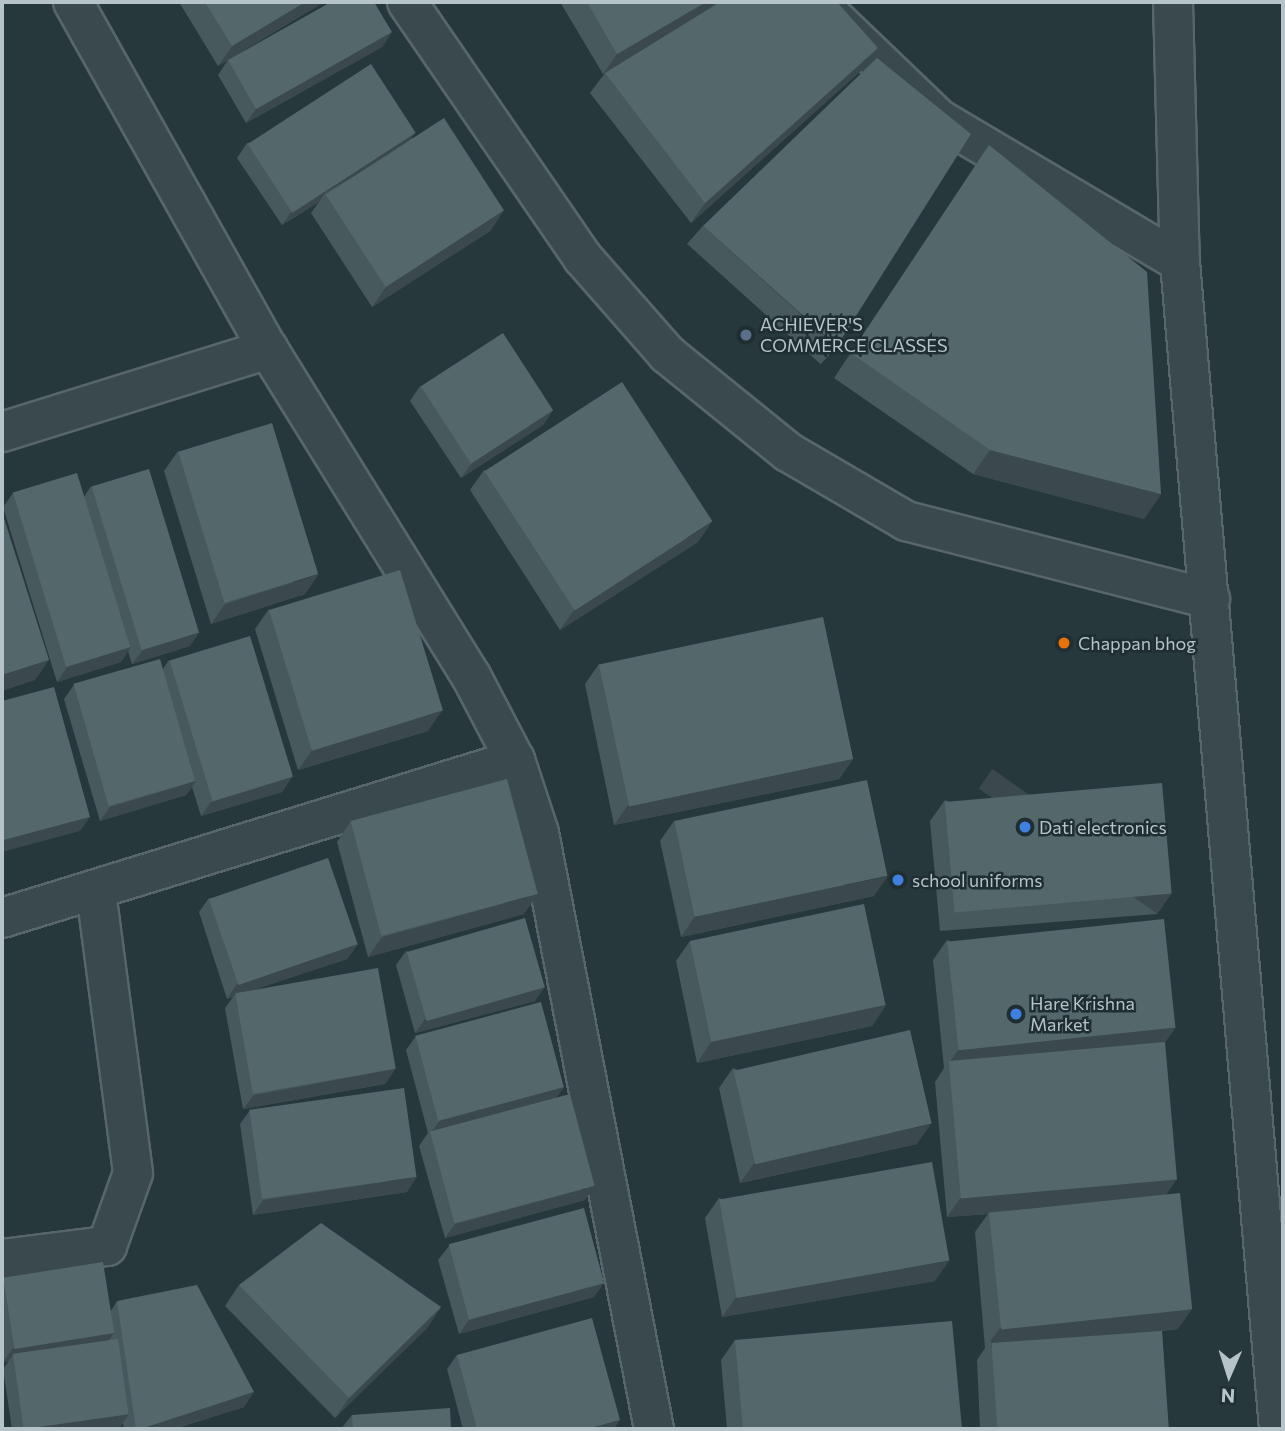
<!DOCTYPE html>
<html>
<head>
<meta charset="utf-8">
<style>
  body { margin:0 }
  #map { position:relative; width:1285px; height:1431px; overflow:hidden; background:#27383d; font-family:Commissioner,sans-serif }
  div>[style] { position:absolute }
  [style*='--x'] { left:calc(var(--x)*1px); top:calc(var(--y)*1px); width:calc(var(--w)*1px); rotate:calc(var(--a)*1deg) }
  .roads { filter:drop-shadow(2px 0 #58666b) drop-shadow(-2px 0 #58666b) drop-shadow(0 2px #58666b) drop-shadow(0 -2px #58666b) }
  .minor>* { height:38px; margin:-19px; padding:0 19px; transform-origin:19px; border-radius:19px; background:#3a494d }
  .tertiary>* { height:38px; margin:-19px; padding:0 19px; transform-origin:19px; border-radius:19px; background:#3a494d }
  .wall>* { inset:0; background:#48595d; transform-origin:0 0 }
  .shaded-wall>* { inset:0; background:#3b494c; transform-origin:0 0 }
  .building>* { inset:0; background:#54686c; transform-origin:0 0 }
  .dots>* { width:19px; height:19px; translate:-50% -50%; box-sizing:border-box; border:4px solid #1f2e32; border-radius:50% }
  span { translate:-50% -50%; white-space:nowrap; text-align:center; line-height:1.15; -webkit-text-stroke:5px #1f2e32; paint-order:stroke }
  .poi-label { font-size:18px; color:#b6c3c8 }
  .left { translate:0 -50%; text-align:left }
  .frame { position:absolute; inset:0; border:4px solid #b6c3c8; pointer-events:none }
  .north { position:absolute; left:1194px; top:1340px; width:70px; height:70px; -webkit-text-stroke:5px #1f2e32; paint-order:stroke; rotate:183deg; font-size:19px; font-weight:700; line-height:28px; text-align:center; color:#b6c3c8 }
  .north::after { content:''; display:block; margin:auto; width:24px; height:32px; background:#b6c3c8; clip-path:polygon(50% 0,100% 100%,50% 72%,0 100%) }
</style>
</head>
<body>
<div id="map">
  <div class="roads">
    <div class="minor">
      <div style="--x:73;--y:2;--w:398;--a:60.7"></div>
      <div style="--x:268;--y:349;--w:385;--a:58.2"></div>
      <div style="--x:471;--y:676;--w:95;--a:62.4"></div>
      <div style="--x:515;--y:760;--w:77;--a:71.8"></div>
      <div style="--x:539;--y:833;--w:607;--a:79.08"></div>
      <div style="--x:407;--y:2;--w:311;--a:55.5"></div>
      <div style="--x:583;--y:258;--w:128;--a:48.8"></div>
      <div style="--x:667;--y:354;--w:156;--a:39"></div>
      <div style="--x:788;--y:452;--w:137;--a:30.3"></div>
      <div style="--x:906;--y:521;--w:314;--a:14.4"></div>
      <div style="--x:817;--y:2;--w:169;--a:43.8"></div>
      <div style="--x:939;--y:119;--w:280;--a:30.7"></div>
      <div style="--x:2;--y:432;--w:279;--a:-17.3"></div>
      <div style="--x:2;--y:918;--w:537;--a:-17.12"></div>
      <div style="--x:2;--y:1259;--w:106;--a:-7.1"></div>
      <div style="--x:107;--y:1246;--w:77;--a:-70.4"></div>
      <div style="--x:133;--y:1173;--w:283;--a:-97.5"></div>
    </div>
    <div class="tertiary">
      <div style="--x:1173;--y:2;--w:260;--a:88.5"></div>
      <div style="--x:1180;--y:262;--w:1171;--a:85.15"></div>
    </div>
  </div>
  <div class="wall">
    <div style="clip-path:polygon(179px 2px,324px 2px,218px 66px)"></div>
    <div style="clip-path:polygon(560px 2px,837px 2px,864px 68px,691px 223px,590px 93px,605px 73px,612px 69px,603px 74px)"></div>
    <div style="clip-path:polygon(392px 32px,382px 47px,246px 123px,218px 75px,228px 60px)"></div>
    <div style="clip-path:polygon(415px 133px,411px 138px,504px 210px,490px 231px,372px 307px,311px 213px,319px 202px,282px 225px,237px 158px,247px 143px)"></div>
    <div style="clip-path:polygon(989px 145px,1161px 494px,1144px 519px,973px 474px,834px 378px)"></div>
    <div style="left:703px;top:226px;width:180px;height:24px;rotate:42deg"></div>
    <div style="clip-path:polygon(420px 386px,553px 410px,543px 425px,461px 478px,410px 401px)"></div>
    <div style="clip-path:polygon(178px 451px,305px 594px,211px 624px,164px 471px)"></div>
    <div style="clip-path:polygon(484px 470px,698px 542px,560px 630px,470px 490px)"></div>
    <div style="clip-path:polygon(91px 486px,190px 646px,132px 664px,128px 651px,121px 662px,57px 682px,3px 507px,13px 493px,84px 497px)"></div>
    <div style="clip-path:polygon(269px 609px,428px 731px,298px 770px,255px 629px)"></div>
    <div style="clip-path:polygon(169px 660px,292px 777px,282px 792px,201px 816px,192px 787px,186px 795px,100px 821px,64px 699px,74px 685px,163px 669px)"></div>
    <div style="clip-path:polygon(599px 664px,853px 759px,839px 779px,614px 825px,585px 684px)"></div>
    <div style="clip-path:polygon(945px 800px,1171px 894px,1157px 914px,940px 931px,930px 821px)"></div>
    <div style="clip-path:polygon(351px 821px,524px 914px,368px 957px,337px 842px)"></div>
    <div style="clip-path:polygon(674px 821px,874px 896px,681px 937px,660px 841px)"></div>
    <div style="clip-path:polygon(209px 898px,358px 944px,347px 959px,250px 991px,395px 1069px,385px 1084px,243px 1109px,225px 1008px,233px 997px,227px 999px,199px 912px)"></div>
    <div style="clip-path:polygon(947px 940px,1176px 1027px,1165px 1042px,1166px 1195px,1178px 1329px,1162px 1331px,1168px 1429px,980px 1429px,977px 1360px,985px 1348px,975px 1232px,988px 1214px,947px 1217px,935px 1082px,944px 1068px,933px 960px)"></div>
    <div style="clip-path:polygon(690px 941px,886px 1005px,872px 1026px,697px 1063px,676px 961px)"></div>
    <div style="clip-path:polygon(406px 951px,535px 1001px,415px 1033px,396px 965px)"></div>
    <div style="clip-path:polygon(416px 1036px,564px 1087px,556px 1098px,585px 1200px,445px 1238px,419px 1146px,428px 1133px,406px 1050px)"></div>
    <div style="clip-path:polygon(733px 1068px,917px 1144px,740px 1183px,719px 1088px)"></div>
    <div style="clip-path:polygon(250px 1110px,407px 1192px,253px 1215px,240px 1124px)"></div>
    <div style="clip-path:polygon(719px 1198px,935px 1281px,722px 1317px,705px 1218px)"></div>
    <div style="clip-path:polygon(449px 1246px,594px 1297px,459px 1334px,438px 1260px)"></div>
    <div style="clip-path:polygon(3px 1277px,111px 1311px,117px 1301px,244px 1407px,174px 1429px,124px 1429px,123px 1423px,119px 1428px,111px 1429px,12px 1429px,3px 1369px,8px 1362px,3px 1362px,2px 1352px,2px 1279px)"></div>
    <div style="clip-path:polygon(239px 1285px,441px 1307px,427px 1328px,335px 1418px,225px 1306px)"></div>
    <div style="clip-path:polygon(735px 1340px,962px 1429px,727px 1429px,721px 1360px)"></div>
    <div style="clip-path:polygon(457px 1355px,614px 1429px,463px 1429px,447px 1369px)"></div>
    <div style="clip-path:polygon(352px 1415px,451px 1429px,341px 1429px)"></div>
  </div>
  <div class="shaded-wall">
    <div style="clip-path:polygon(305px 2px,324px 2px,218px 66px,232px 46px)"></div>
    <div style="clip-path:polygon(706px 2px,727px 2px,603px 74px,617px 54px)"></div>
    <div style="clip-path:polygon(392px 32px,382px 47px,246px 123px,256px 109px)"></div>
    <div style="clip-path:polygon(878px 48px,864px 68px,691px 223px,705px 203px)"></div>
    <div style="clip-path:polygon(415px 133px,405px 147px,325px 193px,319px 202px,282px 225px,292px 211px)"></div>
    <div style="clip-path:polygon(504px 210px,490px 231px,372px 307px,386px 287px)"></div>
    <div style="clip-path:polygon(553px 410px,543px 425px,461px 478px,471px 464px)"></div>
    <div style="clip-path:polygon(990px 450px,1161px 494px,1144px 519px,973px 474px)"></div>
    <div style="clip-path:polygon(712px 522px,698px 542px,560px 630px,574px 610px)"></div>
    <div style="clip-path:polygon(319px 574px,305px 594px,211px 624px,225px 604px)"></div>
    <div style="clip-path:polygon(200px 632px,190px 646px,132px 664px,143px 650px)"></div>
    <div style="clip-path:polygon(131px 647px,121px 662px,57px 682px,67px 667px)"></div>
    <div style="clip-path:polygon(49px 660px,35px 680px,2px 691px,2px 675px)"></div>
    <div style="clip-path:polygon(442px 711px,428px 731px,298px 770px,312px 750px)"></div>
    <div style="clip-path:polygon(853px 759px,839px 779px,614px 825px,628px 805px)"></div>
    <div style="clip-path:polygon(292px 777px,282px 792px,201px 816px,211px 802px)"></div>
    <div style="clip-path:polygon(196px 781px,186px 795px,100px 821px,110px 807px)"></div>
    <div style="clip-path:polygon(90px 817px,80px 831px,2px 852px,2px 844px,4px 840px)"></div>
    <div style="clip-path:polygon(888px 876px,874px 896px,681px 937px,695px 916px)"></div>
    <div style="clip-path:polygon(538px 894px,524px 914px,368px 957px,382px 937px)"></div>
    <div style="left:1171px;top:894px;width:24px;height:218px;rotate:125deg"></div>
    <div style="clip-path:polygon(358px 944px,347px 959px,235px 996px,235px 994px,233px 997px,227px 999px,237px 984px)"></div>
    <div style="clip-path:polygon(545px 987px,535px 1001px,415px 1033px,425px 1019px)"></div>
    <div style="clip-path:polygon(886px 1005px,872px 1026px,697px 1063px,711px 1042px)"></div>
    <div style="clip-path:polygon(1176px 1027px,1161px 1047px,949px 1063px,958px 1050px)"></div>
    <div style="clip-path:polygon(395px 1069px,385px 1084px,243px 1109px,254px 1095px)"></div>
    <div style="clip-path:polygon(564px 1087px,554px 1101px,430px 1134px,439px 1121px)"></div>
    <div style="clip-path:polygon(931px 1124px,917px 1144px,740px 1183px,754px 1163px)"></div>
    <div style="clip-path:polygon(417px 1177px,407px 1192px,253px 1215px,263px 1200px)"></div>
    <div style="clip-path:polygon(1177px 1179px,1163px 1199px,989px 1212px,988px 1214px,947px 1217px,961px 1197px)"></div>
    <div style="clip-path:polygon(595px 1186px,585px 1200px,445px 1238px,455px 1224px)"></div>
    <div style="clip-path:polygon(949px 1261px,935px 1281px,722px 1317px,736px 1297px)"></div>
    <div style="clip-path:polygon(604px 1283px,594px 1297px,459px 1334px,469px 1320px)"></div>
    <div style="clip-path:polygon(441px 1307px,427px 1328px,335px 1418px,349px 1398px)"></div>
    <div style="clip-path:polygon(1192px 1309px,1178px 1329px,991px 1348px,991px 1340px,1000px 1328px)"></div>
    <div style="clip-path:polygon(114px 1333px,104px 1347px,13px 1355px,8px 1362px,3px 1362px,13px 1348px)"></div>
    <div style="clip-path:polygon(254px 1392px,244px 1407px,174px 1429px,140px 1429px)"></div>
    <div style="clip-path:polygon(129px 1414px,119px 1428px,111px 1429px,25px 1429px)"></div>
    <div style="clip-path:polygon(620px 1420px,614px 1429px,586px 1429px)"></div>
  </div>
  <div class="building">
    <div style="clip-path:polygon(205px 2px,305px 2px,232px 46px)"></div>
    <div style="clip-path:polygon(331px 2px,374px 2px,392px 32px,256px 109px,228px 60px)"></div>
    <div style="clip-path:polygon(587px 2px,706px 2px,617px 54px)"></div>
    <div style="clip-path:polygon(720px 2px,837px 2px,878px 48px,705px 203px,605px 73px)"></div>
    <div style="clip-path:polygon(877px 58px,971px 134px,837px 346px,703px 226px)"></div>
    <div style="left:371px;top:64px;width:82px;height:147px;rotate:57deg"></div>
    <div style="left:444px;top:118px;width:110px;height:141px;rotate:57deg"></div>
    <div style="clip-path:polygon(989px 145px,1147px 272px,1161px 494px,990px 450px,851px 353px)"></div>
    <div style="left:503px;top:333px;width:92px;height:98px;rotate:57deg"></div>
    <div style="left:622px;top:382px;width:166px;height:164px;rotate:57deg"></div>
    <div style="left:272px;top:423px;width:158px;height:98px;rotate:73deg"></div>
    <div style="left:149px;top:469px;width:171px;height:60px;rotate:73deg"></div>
    <div style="left:77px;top:473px;width:182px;height:67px;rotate:73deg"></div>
    <div style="clip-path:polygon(2px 512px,49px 660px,2px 675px)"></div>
    <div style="left:400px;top:570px;width:147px;height:137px;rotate:73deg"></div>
    <div style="left:823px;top:617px;width:145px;height:229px;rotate:78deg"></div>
    <div style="left:250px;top:636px;width:147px;height:84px;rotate:73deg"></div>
    <div style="left:160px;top:659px;width:127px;height:90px;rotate:74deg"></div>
    <div style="clip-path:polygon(54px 687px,90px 817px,4px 840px,2px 830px,2px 701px)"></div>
    <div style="left:507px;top:779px;width:119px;height:162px;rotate:75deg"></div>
    <div style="left:867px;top:780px;width:98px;height:197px;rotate:78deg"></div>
    <div style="left:1162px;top:783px;width:111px;height:218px;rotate:85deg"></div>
    <div style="left:328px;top:858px;width:91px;height:126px;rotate:71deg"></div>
    <div style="left:864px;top:904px;width:103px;height:178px;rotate:78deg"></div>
    <div style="left:525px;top:918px;width:72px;height:123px;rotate:74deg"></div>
    <div style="left:1164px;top:919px;width:109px;height:218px;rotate:84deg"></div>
    <div style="left:378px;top:968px;width:102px;height:145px;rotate:80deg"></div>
    <div style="left:541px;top:1002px;width:88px;height:130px;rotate:75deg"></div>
    <div style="left:910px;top:1030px;width:96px;height:181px;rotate:77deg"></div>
    <div style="left:1165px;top:1042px;width:138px;height:217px;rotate:85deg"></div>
    <div style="left:404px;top:1088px;width:90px;height:156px;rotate:82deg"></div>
    <div style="left:570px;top:1094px;width:95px;height:145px;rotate:75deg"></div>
    <div style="left:932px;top:1162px;width:100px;height:216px;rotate:80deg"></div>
    <div style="left:1180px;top:1193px;width:117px;height:192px;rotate:84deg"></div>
    <div style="left:584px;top:1208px;width:78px;height:140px;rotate:75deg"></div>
    <div style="clip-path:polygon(321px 1223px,441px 1307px,349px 1398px,239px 1285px)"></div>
    <div style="left:103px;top:1262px;width:72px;height:101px;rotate:81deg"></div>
    <div style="clip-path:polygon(197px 1285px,254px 1392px,140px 1429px,136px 1429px,117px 1301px)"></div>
    <div style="clip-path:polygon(592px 1318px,620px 1420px,586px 1429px,477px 1429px,457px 1355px)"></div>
    <div style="clip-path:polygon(952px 1321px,962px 1429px,743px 1429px,735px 1340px)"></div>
    <div style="left:1162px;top:1331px;width:98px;height:171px;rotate:86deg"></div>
    <div style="left:118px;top:1339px;width:76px;height:106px;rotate:82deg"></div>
    <div style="clip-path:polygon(450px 1408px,451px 1429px,353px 1429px,352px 1415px)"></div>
  </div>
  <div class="dots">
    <div style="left:746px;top:335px;background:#5c6f8a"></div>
    <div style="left:1064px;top:643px;background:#e8710a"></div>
    <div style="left:1025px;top:827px;background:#3f7fe0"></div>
    <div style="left:898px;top:880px;background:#3f7fe0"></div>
    <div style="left:1016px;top:1014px;background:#3f7fe0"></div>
  </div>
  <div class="poi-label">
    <span class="left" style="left:760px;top:335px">ACHIEVER'S<br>COMMERCE CLASSES</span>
    <span class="left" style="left:1078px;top:643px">Chappan bhog</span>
    <span class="left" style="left:1039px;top:827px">Dati electronics</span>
    <span class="left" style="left:912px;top:880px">school uniforms</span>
    <span class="left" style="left:1030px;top:1014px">Hare Krishna<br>Market</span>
  </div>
  <div class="frame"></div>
  <div class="north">N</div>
</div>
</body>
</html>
